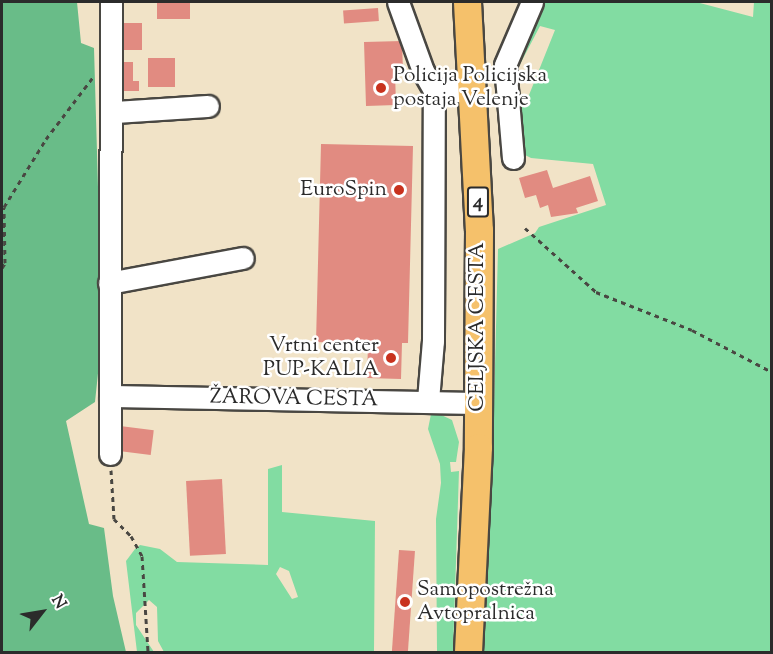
<!DOCTYPE html>
<html>
<head>
<meta charset="utf-8">
<style>
  body { margin:0 }
  #map { position:relative; width:773px; height:654px; overflow:hidden; background:#f1e3c7; font-family:"Sorts Mill Goudy",serif }
  div>[style] { position:absolute }
  [style*='--x'] { left:calc(var(--x)*1px); top:calc(var(--y)*1px); width:calc(var(--w)*1px); rotate:calc(var(--a)*1deg) }
  .green>* { inset:0; background:#82dca2 }
  .forest>* { inset:0; background:#69bc88 }
  .building>* { inset:0; background:#e18b81; transform-origin:0 0 }
  .path>* { height:3px; margin-top:-1.5px; transform-origin:0; background:repeating-linear-gradient(90deg,#494742 0 4.5px,transparent 0 9px) }
  .roads { filter:drop-shadow(2px 0 #494742) drop-shadow(-2px 0 #494742) drop-shadow(0 2px #494742) drop-shadow(0 -2px #494742) }
  .minor>* { height:21px; margin:-10.5px; padding:0 10.5px; transform-origin:10.5px; border-radius:10.5px; background:#fff }
  .major>* { height:27px; margin:-13.5px; padding:0 13.5px; transform-origin:13.5px; border-radius:13.5px; background:#f5c16b }
  .dots>* { width:16px; height:16px; translate:-50% -50%; box-sizing:border-box; border:3px solid #fff; border-radius:50% }
  span { translate:-50% -50%; white-space:nowrap; text-align:center; line-height:1.15; -webkit-text-stroke:5px #fff; paint-order:stroke }
  .shield-label span { padding:2px 4px; background:#fff; border:2px solid; border-radius:4px; -webkit-text-stroke-width:0 }
  .shield-label { font-size:20px; color:#2b2b2b; font-weight:700 }
  .poi-label { font-size:21px; color:#2b2b2b }
  .left { translate:0 -50%; text-align:left }
  .right { translate:-100% -50%; text-align:right }
  .street-label { font-size:21px; color:#2b2b2b }
  .frame { position:absolute; inset:0; border:3px solid #2b2b2b; pointer-events:none }
  .north { position:absolute; left:12px; top:582px; width:60px; height:60px; -webkit-text-stroke:4px #fff; paint-order:stroke; rotate:59deg; font-size:16px; font-weight:700; line-height:24px; text-align:center; color:#2b2b2b }
  .north::after { content:''; display:block; margin:auto; width:21px; height:27px; background:#2b2b2b; clip-path:polygon(50% 0,100% 100%,50% 72%,0 100%) }
</style>
</head>
<body>
<div id="map">
  <div class="green">
    <div style="clip-path:polygon(evenodd,542px 2px,696px 2px,753px 17px,754px 2px,771px 2px,771px 652px,481px 652px,492px 483px,498px 249px,535px 233px,539px 227px,606px 205px,593px 164px,531px 158px,523px 154px,511px 65px,542px 2px,540px 26px,555px 30px,525px 105px,519px 104px,517px 70px,540px 26px)"></div>
    <div style="clip-path:polygon(437px 413px,452px 420px,459px 442px,456px 462px,450px 462px,451px 472px,459px 471px,453px 652px,437px 652px,436px 519px,441px 483px,440px 464px,428px 429px,431px 414px)"></div>
    <div style="clip-path:polygon(evenodd,282px 465px,282px 512px,375px 521px,374px 652px,164px 652px,158px 641px,157px 607px,149px 600px,136px 613px,136px 625px,154px 652px,137px 652px,126px 561px,135px 549px,140px 545px,160px 549px,177px 562px,268px 565px,268px 469px,282px 465px,280px 567px,289px 571px,298px 597px,292px 599px,276px 574px,280px 567px)"></div>
  </div>
  <div class="forest">
    <div style="clip-path:polygon(2px 2px,77px 2px,81px 43px,94px 48px,99px 222px,103px 250px,102px 335px,95px 402px,66px 421px,89px 524px,104px 528px,113px 596px,126px 652px,2px 652px)"></div>
  </div>
  <div class="building">
    <div style="left:157px;top:2px;width:33px;height:17px"></div>
    <div style="left:378px;top:8px;width:13px;height:35px;rotate:86deg"></div>
    <div style="left:121px;top:23px;width:21px;height:27px"></div>
    <div style="clip-path:polygon(402px 41px,403px 72px,395px 72px,396px 105px,366px 106px,364px 42px)"></div>
    <div style="left:148px;top:58px;width:27px;height:29px"></div>
    <div style="clip-path:polygon(119px 62px,133px 62px,133px 81px,139px 81px,139px 91px,120px 91px)"></div>
    <div style="clip-path:polygon(321px 144px,413px 146px,408px 343px,402px 343px,401px 379px,367px 378px,368px 344px,316px 342px)"></div>
    <div style="clip-path:polygon(547px 170px,553px 188px,590px 176px,598px 201px,576px 208px,578px 213px,551px 217px,548px 205px,540px 208px,536px 195px,525px 198px,519px 178px)"></div>
    <div style="left:120px;top:426px;width:34px;height:25px;rotate:7deg"></div>
    <div style="left:222px;top:479px;width:75px;height:36px;rotate:87deg"></div>
    <div style="left:399px;top:550px;width:16px;height:102px;rotate:4deg"></div>
  </div>
  <div class="path">
    <div style="--x:525;--y:228;--w:96;--a:42"></div>
    <div style="--x:596;--y:292;--w:103;--a:21.6"></div>
    <div style="--x:692;--y:330;--w:90;--a:27.7"></div>
    <div style="--x:2;--y:268;--w:6;--a:-59"></div>
    <div style="--x:5;--y:263;--w:56;--a:-91"></div>
    <div style="--x:4;--y:207;--w:80;--a:-58.3"></div>
    <div style="--x:46;--y:139;--w:78;--a:-52.8"></div>
    <div style="--x:111;--y:470;--w:49;--a:86.5"></div>
    <div style="--x:114;--y:519;--w:24;--a:45"></div>
    <div style="--x:131;--y:536;--w:23;--a:61"></div>
    <div style="--x:142;--y:556;--w:96;--a:86.4"></div>
  </div>
  <div class="roads">
    <div class="minor">
      <div style="--x:398;--y:2;--w:73;--a:70.1"></div>
      <div style="--x:423;--y:71;--w:22;--a:60"></div>
      <div style="--x:434;--y:90;--w:40;--a:2.9"></div>
      <div style="--x:114;--y:112;--w:94;--a:-3.7"></div>
      <div style="--x:513;--y:158;--w:93;--a:-94.9"></div>
      <div style="--x:505;--y:65;--w:69;--a:-66.8"></div>
      <div style="--x:109;--y:283;--w:136;--a:-10.6"></div>
      <div style="--x:110;--y:396;--w:368;--a:1.1"></div>
      <div style="--x:428;--y:400;--w:59;--a:-85.2"></div>
      <div style="--x:433;--y:341;--w:251;--a:-89.8"></div>
      <div style="--x:110;--y:454;--w:452;--a:-89.9"></div>
    </div>
    <div class="major">
      <div style="--x:467;--y:2;--w:228;--a:87"></div>
      <div style="--x:479;--y:230;--w:217;--a:90.3"></div>
      <div style="--x:478;--y:447;--w:205;--a:92.8"></div>
    </div>
  </div>
  <div class="dots">
    <div style="left:381px;top:88px;background:#c8321e"></div>
    <div style="left:399px;top:190px;background:#c8321e"></div>
    <div style="left:391px;top:358px;background:#c8321e"></div>
    <div style="left:405px;top:602px;background:#c8321e"></div>
  </div>
  <div class="shield-label">
    <span style="left:478px;top:202px">4</span>
  </div>
  <div class="poi-label">
    <span class="left" style="left:393px;top:88px">Policija Policijska<br>postaja Velenje</span>
    <span class="right" style="left:387px;top:190px">EuroSpin</span>
    <span class="right" style="left:379px;top:358px">Vrtni center<br>PUP-KALIA</span>
    <span class="left" style="left:417px;top:602px">Samopostrežna<br>Avtopralnica</span>
  </div>
  <div class="street-label">
    <span style="left:478px;top:327px;rotate:-90deg">CELJSKA CESTA</span>
    <span style="left:294px;top:399px;rotate:1deg">ŽAROVA CESTA</span>
  </div>
  <div class="frame"></div>
  <div class="north">N</div>
</div>
</body>
</html>
